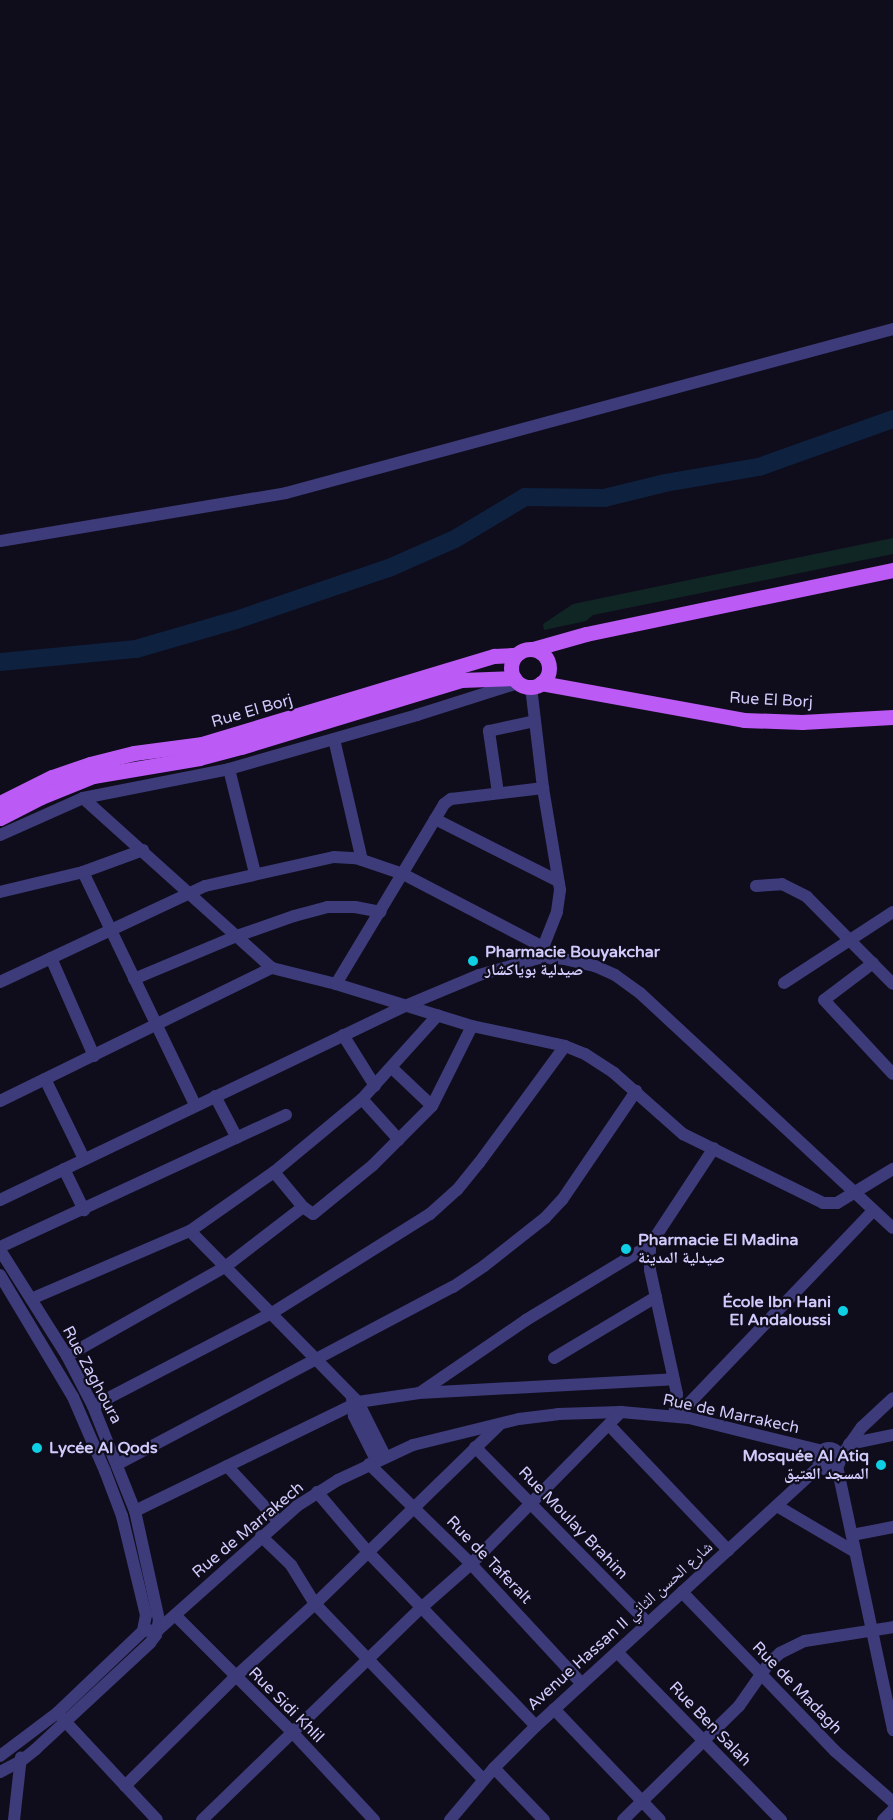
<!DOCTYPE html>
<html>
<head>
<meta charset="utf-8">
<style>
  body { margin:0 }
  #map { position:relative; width:893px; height:1820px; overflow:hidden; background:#0f0d1c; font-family:"Varela Round","Noto Naskh Arabic",sans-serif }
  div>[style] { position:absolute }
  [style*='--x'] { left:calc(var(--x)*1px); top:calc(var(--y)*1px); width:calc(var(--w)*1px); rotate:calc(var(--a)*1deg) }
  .green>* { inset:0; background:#102625 }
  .river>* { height:18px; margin:-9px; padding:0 9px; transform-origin:9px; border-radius:9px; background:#0e213f }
  .minor>* { height:12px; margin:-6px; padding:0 6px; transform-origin:6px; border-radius:6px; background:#3d3b79 }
  .minor>.ring { margin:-6px; padding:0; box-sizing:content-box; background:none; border:12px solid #3d3b79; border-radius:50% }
  .major>* { height:15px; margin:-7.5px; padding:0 7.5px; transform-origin:7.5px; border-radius:7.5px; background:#bb5af4 }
  .major>.ring { margin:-7.5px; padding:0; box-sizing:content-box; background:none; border:15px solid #bb5af4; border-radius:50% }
  .dots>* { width:16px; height:16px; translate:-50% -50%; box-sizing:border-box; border:3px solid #0f0d1c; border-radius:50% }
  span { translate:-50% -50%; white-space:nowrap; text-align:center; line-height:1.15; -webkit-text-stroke:4.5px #0f0d1c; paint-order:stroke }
  .street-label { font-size:16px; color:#d1cbfc }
  .poi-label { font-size:16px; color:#d1cbfc; font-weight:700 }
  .left { translate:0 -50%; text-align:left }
  .right { translate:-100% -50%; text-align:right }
</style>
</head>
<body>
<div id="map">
  <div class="green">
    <div style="clip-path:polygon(893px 538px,893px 554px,593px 615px,586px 621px,544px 630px,543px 624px,573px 604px)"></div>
  </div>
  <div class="river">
    <div style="--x:0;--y:662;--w:137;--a:-5.5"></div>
    <div style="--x:136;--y:649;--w:104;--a:-16.2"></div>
    <div style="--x:236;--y:620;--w:162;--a:-18.8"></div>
    <div style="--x:389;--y:568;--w:72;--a:-23.7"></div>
    <div style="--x:455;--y:539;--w:82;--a:-31"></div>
    <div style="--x:525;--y:497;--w:79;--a:0.7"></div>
    <div style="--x:604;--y:498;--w:63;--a:-13.8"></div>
    <div style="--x:665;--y:483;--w:95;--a:-9.7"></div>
    <div style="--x:759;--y:467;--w:142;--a:-19.7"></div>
  </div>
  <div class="minor">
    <div style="--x:0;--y:541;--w:290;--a:-9.5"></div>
    <div style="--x:286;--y:493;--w:629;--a:-15.12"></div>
    <div style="--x:531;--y:687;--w:102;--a:83.2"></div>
    <div style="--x:543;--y:788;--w:103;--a:80.5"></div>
    <div style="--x:560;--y:890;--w:22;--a:98"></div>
    <div style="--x:557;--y:912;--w:46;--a:111.6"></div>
    <div style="--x:334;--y:739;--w:124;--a:77"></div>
    <div style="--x:229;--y:769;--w:107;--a:76"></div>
    <div style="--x:498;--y:793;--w:63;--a:-98.3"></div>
    <div style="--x:489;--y:731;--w:47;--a:-12.3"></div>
    <div style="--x:83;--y:798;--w:254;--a:42"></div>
    <div style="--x:272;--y:968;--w:66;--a:14"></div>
    <div style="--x:336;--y:984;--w:142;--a:17.2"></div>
    <div style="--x:472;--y:1026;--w:95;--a:12.1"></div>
    <div style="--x:565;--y:1046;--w:22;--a:22"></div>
    <div style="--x:585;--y:1054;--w:35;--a:33"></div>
    <div style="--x:614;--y:1073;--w:92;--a:41.5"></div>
    <div style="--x:683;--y:1134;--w:156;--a:26.2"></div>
    <div style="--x:823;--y:1203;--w:14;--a:0"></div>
    <div style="--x:837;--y:1203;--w:66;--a:-31.3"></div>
    <div style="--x:435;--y:819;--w:138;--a:26.8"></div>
    <div style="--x:0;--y:835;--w:91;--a:-24"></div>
    <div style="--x:83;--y:798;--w:149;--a:-11.2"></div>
    <div style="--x:229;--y:769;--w:196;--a:-16"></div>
    <div style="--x:417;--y:715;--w:106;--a:-17.6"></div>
    <div style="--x:83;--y:872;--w:259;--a:64.3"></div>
    <div style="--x:756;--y:886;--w:26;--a:-4"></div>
    <div style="--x:782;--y:884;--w:28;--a:27"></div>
    <div style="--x:807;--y:897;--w:122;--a:45.3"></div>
    <div style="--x:0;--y:892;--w:85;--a:-13.5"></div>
    <div style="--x:83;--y:872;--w:64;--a:-20.1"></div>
    <div style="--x:51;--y:958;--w:107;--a:66.3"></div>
    <div style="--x:873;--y:963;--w:61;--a:142.9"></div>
    <div style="--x:824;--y:1000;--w:101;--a:47"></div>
    <div style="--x:134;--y:979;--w:112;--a:-22.7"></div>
    <div style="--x:237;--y:936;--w:60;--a:-19.3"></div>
    <div style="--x:294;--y:916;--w:34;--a:-15"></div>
    <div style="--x:327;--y:907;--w:28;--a:0"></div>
    <div style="--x:355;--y:907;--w:26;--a:11"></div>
    <div style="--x:0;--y:982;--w:226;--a:-25.1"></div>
    <div style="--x:205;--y:886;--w:132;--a:-12.7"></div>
    <div style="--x:334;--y:857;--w:22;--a:3"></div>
    <div style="--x:356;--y:858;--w:50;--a:18.8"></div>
    <div style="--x:403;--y:874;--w:158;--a:27.5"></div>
    <div style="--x:784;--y:983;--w:130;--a:-33.1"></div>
    <div style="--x:336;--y:984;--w:210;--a:-59"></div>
    <div style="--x:444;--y:804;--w:9;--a:-36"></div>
    <div style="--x:451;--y:799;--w:93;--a:-6.8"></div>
    <div style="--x:343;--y:1035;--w:60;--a:57.9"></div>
    <div style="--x:392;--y:1068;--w:55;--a:43.5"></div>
    <div style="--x:45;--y:1079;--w:89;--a:64"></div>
    <div style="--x:215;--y:1096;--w:47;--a:62.4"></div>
    <div style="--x:362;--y:1099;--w:55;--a:47.9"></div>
    <div style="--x:0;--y:1101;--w:303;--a:-26.1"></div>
    <div style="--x:64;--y:1169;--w:46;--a:64"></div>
    <div style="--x:274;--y:1172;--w:45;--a:50.4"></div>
    <div style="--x:303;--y:1207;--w:12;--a:35"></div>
    <div style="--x:313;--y:1214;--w:77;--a:-39.2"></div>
    <div style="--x:373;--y:1165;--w:83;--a:-45"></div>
    <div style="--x:432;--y:1106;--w:89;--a:-63.4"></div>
    <div style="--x:0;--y:1200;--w:449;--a:-25.6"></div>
    <div style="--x:405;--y:1006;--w:80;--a:-22.7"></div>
    <div style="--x:479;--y:975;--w:62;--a:-15.8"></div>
    <div style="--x:539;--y:958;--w:25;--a:2"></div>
    <div style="--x:564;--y:959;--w:32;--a:13"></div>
    <div style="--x:595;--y:966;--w:22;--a:24"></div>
    <div style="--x:615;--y:975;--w:31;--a:36"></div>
    <div style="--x:640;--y:993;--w:345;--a:42.9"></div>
    <div style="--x:190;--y:1231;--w:240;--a:45.5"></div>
    <div style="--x:358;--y:1402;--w:60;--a:63.4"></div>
    <div style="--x:650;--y:1245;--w:25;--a:90"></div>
    <div style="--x:650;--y:1270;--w:127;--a:77.7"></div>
    <div style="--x:677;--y:1394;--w:21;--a:98"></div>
    <div style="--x:0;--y:1247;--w:315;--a:-24.8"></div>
    <div style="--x:0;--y:1250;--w:125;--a:57.7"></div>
    <div style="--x:67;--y:1356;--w:56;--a:62.5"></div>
    <div style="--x:93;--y:1406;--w:113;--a:68.2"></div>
    <div style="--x:135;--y:1511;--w:112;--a:77.6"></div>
    <div style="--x:159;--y:1620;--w:15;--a:101"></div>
    <div style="--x:156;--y:1635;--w:10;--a:127"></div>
    <div style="--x:150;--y:1643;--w:156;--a:137.1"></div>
    <div style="--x:36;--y:1749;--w:19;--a:141"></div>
    <div style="--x:21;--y:1761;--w:24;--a:152"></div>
    <div style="--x:0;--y:1275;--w:142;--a:59.1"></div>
    <div style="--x:73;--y:1397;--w:81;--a:66.6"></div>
    <div style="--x:105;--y:1471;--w:48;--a:69.3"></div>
    <div style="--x:122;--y:1516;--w:102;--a:76.4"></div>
    <div style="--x:146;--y:1615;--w:16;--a:101"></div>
    <div style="--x:31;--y:1299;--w:173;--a:-23.2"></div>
    <div style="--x:190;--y:1231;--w:103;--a:-35.1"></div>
    <div style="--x:274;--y:1172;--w:114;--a:-39.7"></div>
    <div style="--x:362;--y:1099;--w:113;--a:-47.9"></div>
    <div style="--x:67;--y:1356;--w:181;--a:-29.4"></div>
    <div style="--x:225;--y:1267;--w:98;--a:-37.6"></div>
    <div style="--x:554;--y:1358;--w:119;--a:-30.9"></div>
    <div style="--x:421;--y:1392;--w:127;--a:-34.4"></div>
    <div style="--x:526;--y:1320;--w:145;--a:-31.2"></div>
    <div style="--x:650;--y:1245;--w:116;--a:-56.6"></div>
    <div style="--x:352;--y:1398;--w:18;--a:84"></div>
    <div style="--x:354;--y:1416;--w:49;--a:63.4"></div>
    <div style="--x:93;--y:1406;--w:202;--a:-27.5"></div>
    <div style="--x:272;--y:1313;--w:186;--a:-32.1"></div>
    <div style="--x:430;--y:1214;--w:36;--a:-42"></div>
    <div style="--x:457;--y:1190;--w:35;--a:-51"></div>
    <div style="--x:479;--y:1163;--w:145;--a:-53.7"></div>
    <div style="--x:677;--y:1416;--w:284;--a:-46.3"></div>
    <div style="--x:609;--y:1425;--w:173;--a:46.4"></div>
    <div style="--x:849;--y:1444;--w:45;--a:-11.6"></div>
    <div style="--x:475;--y:1447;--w:247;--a:45.5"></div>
    <div class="ring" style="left:818px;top:1448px;width:10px;height:10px"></div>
    <div style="--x:840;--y:1458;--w:38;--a:-55"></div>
    <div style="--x:862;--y:1427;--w:42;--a:-43.1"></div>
    <div style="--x:118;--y:1464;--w:379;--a:-27.9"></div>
    <div style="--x:453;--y:1287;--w:37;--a:-34"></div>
    <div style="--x:484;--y:1266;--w:78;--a:-38.2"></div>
    <div style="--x:545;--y:1218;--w:25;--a:-47"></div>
    <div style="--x:562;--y:1200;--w:132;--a:-55.8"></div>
    <div style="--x:369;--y:1464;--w:143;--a:44.4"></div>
    <div style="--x:471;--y:1564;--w:163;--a:47.2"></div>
    <div style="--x:227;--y:1466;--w:75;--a:47.2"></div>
    <div style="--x:837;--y:1466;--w:270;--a:78"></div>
    <div style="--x:317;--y:1492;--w:77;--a:49.7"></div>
    <div style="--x:367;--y:1551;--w:243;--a:46"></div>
    <div style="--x:777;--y:1506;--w:91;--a:30.5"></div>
    <div style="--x:135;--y:1511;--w:248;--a:-26"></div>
    <div style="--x:358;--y:1402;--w:62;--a:-8.4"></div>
    <div style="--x:419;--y:1393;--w:255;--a:-3.1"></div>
    <div style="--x:852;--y:1535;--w:42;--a:-11"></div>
    <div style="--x:261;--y:1536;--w:42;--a:44"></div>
    <div style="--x:291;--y:1565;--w:46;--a:58.4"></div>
    <div style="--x:315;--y:1604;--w:243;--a:46.2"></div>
    <div style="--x:682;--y:1592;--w:221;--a:46.1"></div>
    <div style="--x:835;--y:1751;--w:77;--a:41.3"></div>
    <div style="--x:175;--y:1615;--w:167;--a:45"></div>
    <div style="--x:293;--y:1733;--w:119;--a:47"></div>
    <div style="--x:617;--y:1652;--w:235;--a:45.7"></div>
    <div style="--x:554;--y:1709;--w:153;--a:46.3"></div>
    <div style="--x:62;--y:1718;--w:139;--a:47"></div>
    <div style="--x:0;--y:1756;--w:71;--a:-37"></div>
    <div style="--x:57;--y:1713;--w:119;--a:-43.6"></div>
    <div style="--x:143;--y:1631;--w:15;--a:-4"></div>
    <div style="--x:158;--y:1630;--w:186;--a:-41.7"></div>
    <div style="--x:297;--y:1506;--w:49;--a:-32.4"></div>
    <div style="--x:338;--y:1480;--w:83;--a:-25"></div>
    <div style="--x:413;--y:1445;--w:109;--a:-13.8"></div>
    <div style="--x:519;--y:1419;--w:39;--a:-7"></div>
    <div style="--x:558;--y:1414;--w:63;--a:-1.8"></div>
    <div style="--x:621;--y:1412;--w:68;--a:5"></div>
    <div style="--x:689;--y:1418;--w:137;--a:13.9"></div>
    <div style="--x:494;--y:1768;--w:72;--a:46.1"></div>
    <div style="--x:125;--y:1786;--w:155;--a:-44.7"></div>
    <div style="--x:235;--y:1677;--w:108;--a:-42.4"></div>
    <div style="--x:315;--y:1604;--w:258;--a:-44.2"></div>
    <div style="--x:14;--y:1820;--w:63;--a:-83.7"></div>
    <div style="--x:202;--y:1820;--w:305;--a:-44.1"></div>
    <div style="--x:421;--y:1608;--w:67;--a:-41.3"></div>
    <div style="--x:471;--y:1564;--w:214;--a:-45.4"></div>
    <div style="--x:450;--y:1820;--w:68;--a:-49.8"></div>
    <div style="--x:494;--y:1768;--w:59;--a:-45"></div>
    <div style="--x:536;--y:1726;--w:385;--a:-42.5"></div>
    <div style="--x:623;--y:1820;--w:163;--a:-44.5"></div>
    <div style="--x:739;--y:1706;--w:52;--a:-55.1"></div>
    <div style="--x:769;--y:1663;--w:15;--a:-42"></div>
    <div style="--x:780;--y:1653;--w:28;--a:-26"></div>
    <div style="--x:805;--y:1641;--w:89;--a:-9"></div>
    <div style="--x:883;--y:1820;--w:14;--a:-45"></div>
  </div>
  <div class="major">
    <div style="--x:533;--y:649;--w:55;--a:-15.8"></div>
    <div style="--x:586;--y:634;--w:314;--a:-11.8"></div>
    <div class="ring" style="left:511px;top:649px;width:23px;height:23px"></div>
    <div style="--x:541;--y:683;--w:206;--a:10.3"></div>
    <div style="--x:744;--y:720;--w:58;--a:2"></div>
    <div style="--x:802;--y:722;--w:91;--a:-3.1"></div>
    <div style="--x:0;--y:803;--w:58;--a:-26.6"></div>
    <div style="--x:52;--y:777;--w:40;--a:-18.9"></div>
    <div style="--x:90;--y:764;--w:45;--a:-14"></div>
    <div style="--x:134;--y:753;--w:69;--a:-7.5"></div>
    <div style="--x:202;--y:744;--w:305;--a:-16.8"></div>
    <div style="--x:494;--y:656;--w:22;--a:-3"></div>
    <div style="--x:0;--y:818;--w:46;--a:-27.1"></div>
    <div style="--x:41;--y:797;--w:56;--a:-22"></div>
    <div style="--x:93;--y:776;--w:108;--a:-9.6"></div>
    <div style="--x:199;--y:758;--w:43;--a:-14.7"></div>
    <div style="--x:241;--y:747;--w:230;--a:-16.9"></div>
    <div style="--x:461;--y:680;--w:53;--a:-2.2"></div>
  </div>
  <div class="dots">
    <div style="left:473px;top:961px;background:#0fcfe5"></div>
    <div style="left:626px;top:1249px;background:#0fcfe5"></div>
    <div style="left:843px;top:1311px;background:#0fcfe5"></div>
    <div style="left:37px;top:1448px;background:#0fcfe5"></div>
    <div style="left:881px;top:1465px;background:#0fcfe5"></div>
  </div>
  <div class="street-label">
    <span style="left:771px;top:700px;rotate:3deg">Rue El Borj</span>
    <span style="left:252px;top:711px;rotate:-16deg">Rue El Borj</span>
    <span style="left:92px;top:1375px;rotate:62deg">Rue Zaghoura</span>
    <span style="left:731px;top:1414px;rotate:12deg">Rue de Marrakech</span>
    <span style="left:573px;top:1523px;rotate:46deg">Rue Moulay Brahim</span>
    <span style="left:248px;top:1530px;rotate:-40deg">Rue de Marrakech</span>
    <span style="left:489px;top:1560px;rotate:46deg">Rue de Taferalt</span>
    <span style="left:620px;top:1626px;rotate:-42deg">Avenue Hassan II شارع الحسن الثاني</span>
    <span style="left:797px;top:1688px;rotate:46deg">Rue de Madagh</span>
    <span style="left:286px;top:1705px;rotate:45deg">Rue Sidi Khlil</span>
    <span style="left:710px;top:1724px;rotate:46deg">Rue Ben Salah</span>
  </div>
  <div class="poi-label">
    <span class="left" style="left:485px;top:961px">Pharmacie Bouyakchar<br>صيدلية بوياكشار</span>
    <span class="left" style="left:638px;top:1249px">Pharmacie El Madina<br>صيدلية المدينة</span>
    <span class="right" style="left:831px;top:1311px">École Ibn Hani<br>El Andaloussi</span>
    <span class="left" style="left:49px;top:1448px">Lycée Al Qods</span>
    <span class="right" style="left:869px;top:1465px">Mosquée Al Atiq<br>المسجد العتيق</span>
  </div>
</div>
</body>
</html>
